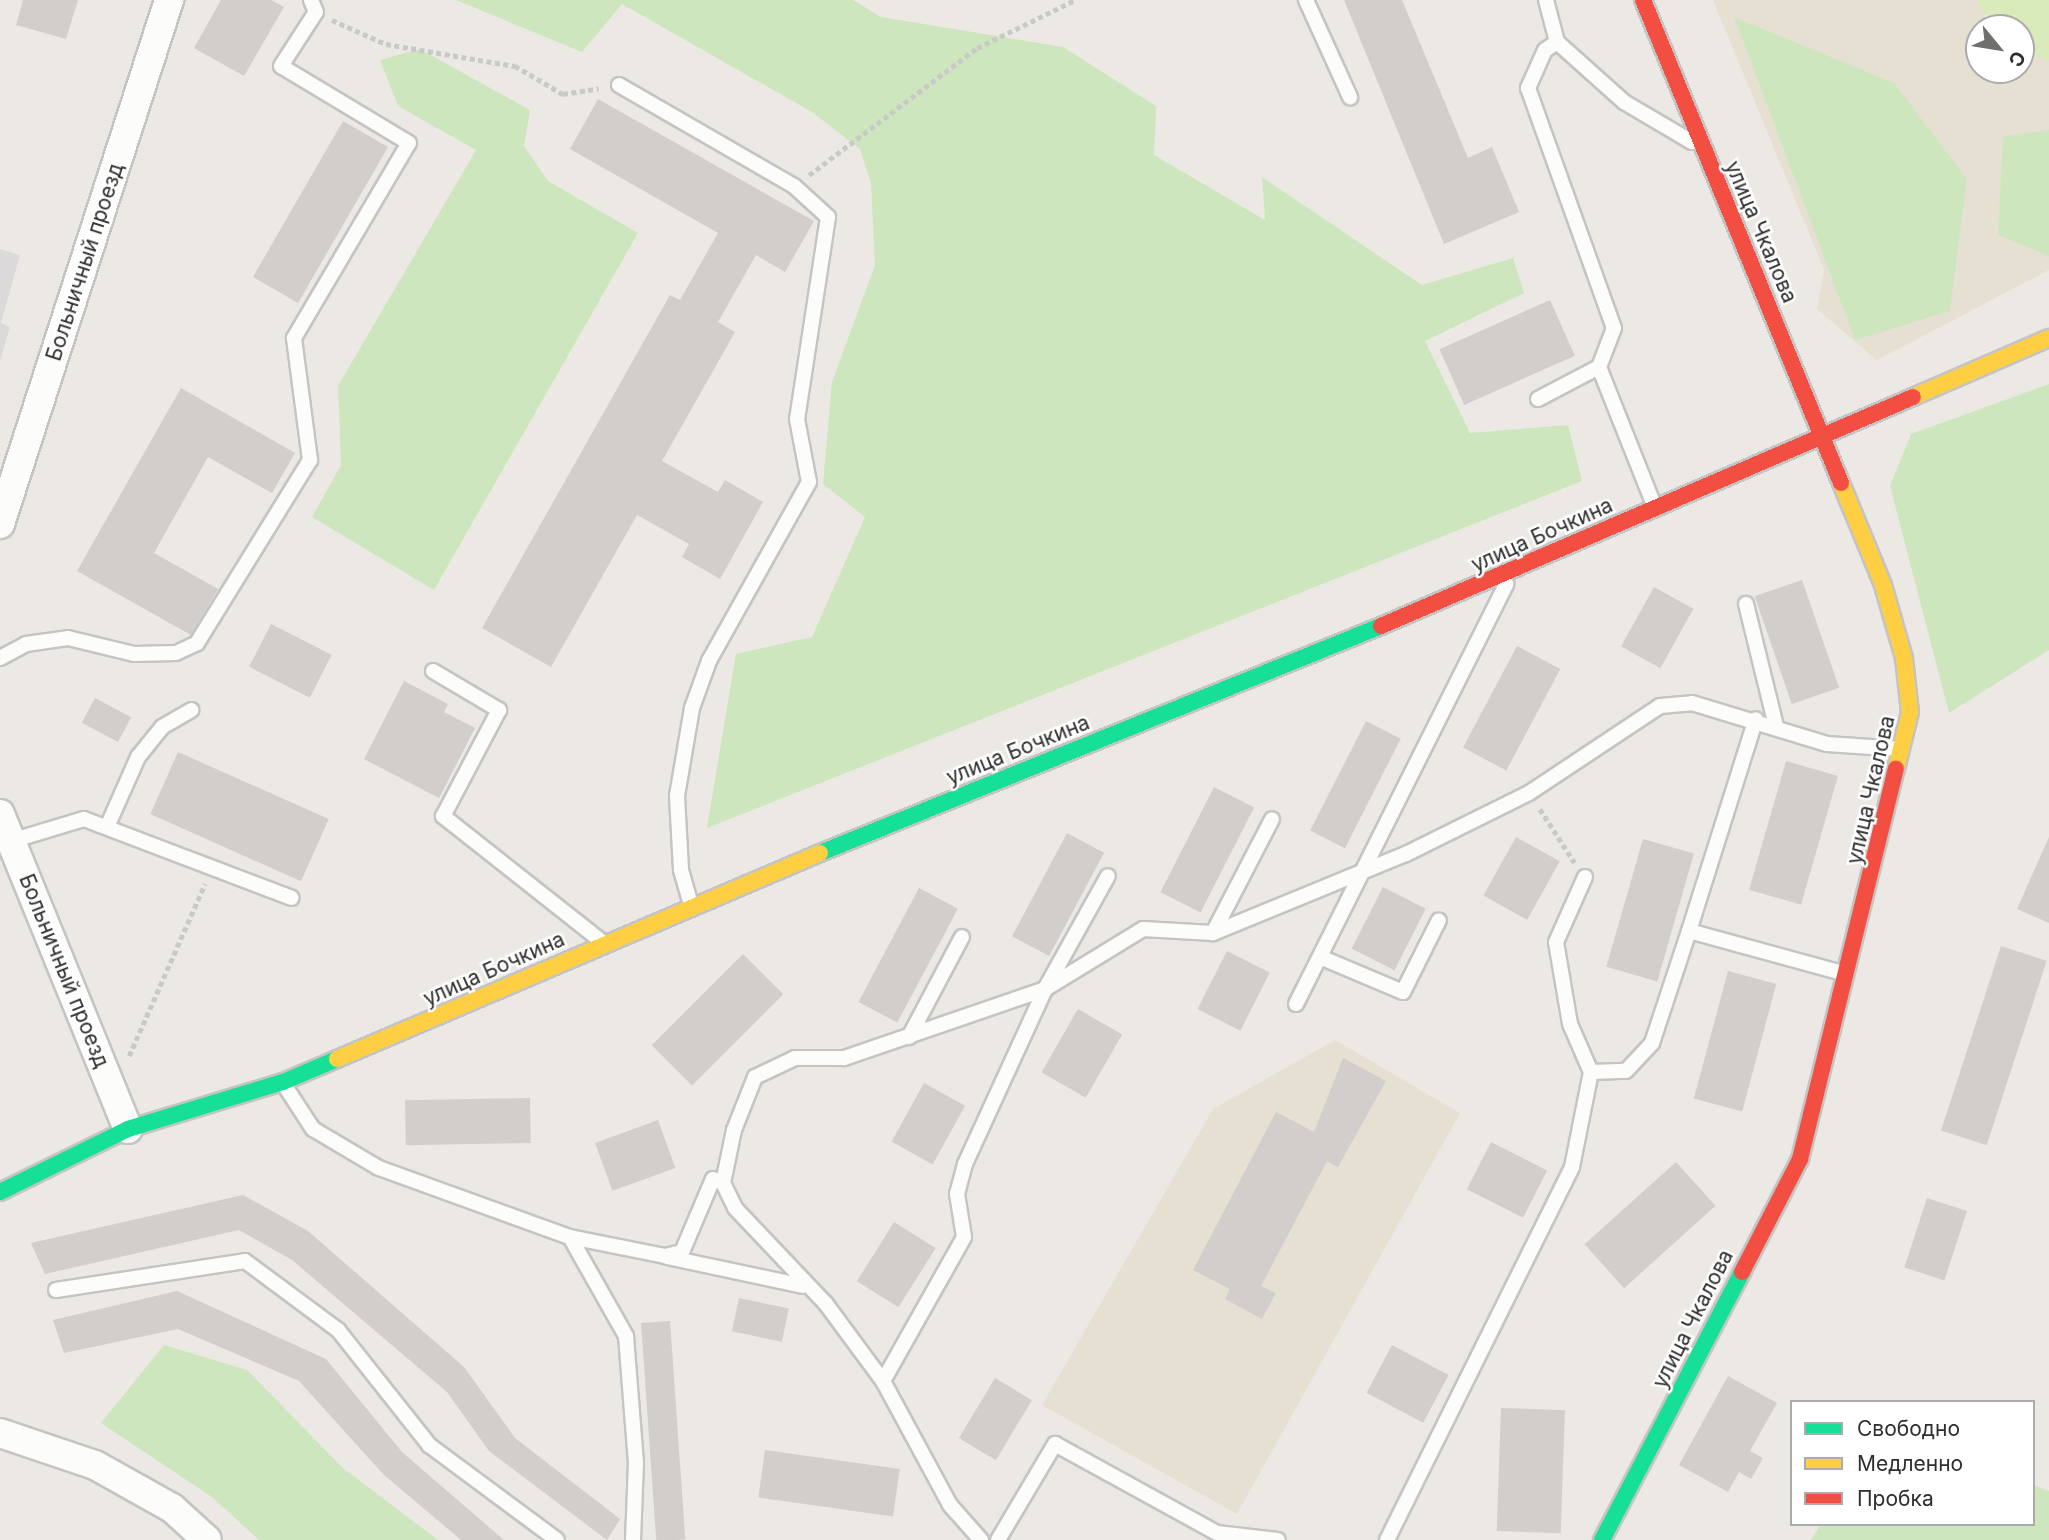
<!DOCTYPE html>
<html>
<head>
<meta charset="utf-8">
<style>
  body { margin:0 }
  #map { position:relative; width:2049px; height:1540px; overflow:hidden; background:#ece8e4; font-family:Inter,sans-serif }
  div>[style] { position:absolute }
  [style*='--x'] { left:calc(var(--x)*1px); top:calc(var(--y)*1px); width:calc(var(--w)*1px); rotate:calc(var(--a)*1deg) }
  .industrial>* { inset:0; background:#dcd9db }
  .education>* { inset:0; background:#e6e0d3 }
  .green>* { inset:0; background:#cee6be }
  .pitch>* { inset:0; background:#d9eabb }
  .building>* { inset:0; background:#d1cecb; transform-origin:0 0 }
  .path>* { height:4.5px; margin-top:-2.25px; transform-origin:0; background:repeating-linear-gradient(90deg,#c9c9c8 0 5px,transparent 0 8.5px) }
  .roads { filter:drop-shadow(2px 0 #c5c4c5) drop-shadow(-2px 0 #c5c4c5) drop-shadow(0 2px #c5c4c5) drop-shadow(0 -2px #c5c4c5) }
  .lane>* { height:14px; margin:-7px; padding:0 7px; transform-origin:7px; border-radius:7px; background:#fcfcfb }
  .street>* { height:28px; margin:-14px; padding:0 14px; transform-origin:14px; border-radius:14px; background:#fcfcfb }
  .fast>* { height:16px; margin:-8px; padding:0 8px; transform-origin:8px; border-radius:8px; background:#16e098 }
  .slow>* { height:16px; margin:-8px; padding:0 8px; transform-origin:8px; border-radius:8px; background:#ffcf43 }
  .jam>* { height:16px; margin:-8px; padding:0 8px; transform-origin:8px; border-radius:8px; background:#f24e42 }
  span { translate:-50% -50%; white-space:nowrap; text-align:center; line-height:1.15; -webkit-text-stroke:5px #fff; paint-order:stroke }
  .street-label { font-size:21px; color:#2e2e2e }
  .legend { position:absolute; left:1790px; top:1400px; width:245px; height:126px; box-sizing:border-box; background:#fff; border:2px solid #ababab; margin:0; padding:9px 12px; list-style:none; font-size:21px; color:#2e2e2e }
  .legend li { display:flex; align-items:center; gap:14px; height:35px }
  .legend b { width:35px; border:2px solid #ababab }
  .north { position:absolute; left:1965px; top:14px; width:70px; height:70px; box-sizing:border-box; background:#fff; border:2px solid #ababab; border-radius:50%; rotate:120deg; font-size:19px; font-weight:700; line-height:28px; text-align:center; color:#2e2e2e }
  .north::after { content:''; display:block; margin:auto; width:24px; height:32px; background:#706f6e; clip-path:polygon(50% 0,100% 100%,50% 72%,0 100%) }
</style>
</head>
<body>
<div id="map">
  <div class="industrial">
    <div style="clip-path:polygon(0 249px,20px 255px,1px 323px,10px 327px,0 361px)"></div>
  </div>
  <div class="education">
    <div style="clip-path:polygon(evenodd,1713px 0,2049px 0,2049px 270px,1877px 360px,1817px 309px,1824px 270px,1713px 0,1979px 28px,2021px 28px,2021px 70px,1979px 70px,1979px 28px)"></div>
    <div style="clip-path:polygon(1335px 1040px,1460px 1113px,1237px 1514px,1042px 1405px,1213px 1109px)"></div>
  </div>
  <div class="green">
    <div style="clip-path:polygon(456px 0,853px 0,881px 17px,1063px 47px,1156px 106px,1154px 155px,1265px 220px,1262px 177px,1422px 285px,1513px 258px,1524px 293px,1425px 341px,1470px 433px,1568px 425px,1582px 481px,707px 828px,736px 654px,812px 637px,865px 517px,823px 484px,832px 382px,875px 265px,871px 183px,860px 149px,812px 112px,622px 4px,582px 52px)"></div>
    <div style="clip-path:polygon(1734px 17px,1894px 83px,1967px 179px,1950px 311px,1855px 340px)"></div>
    <div style="clip-path:polygon(420px 49px,530px 110px,524px 146px,548px 181px,638px 233px,434px 590px,312px 517px,341px 465px,338px 386px,476px 150px,398px 106px,380px 60px)"></div>
    <div style="clip-path:polygon(2049px 130px,2049px 256px,1998px 235px,2003px 136px)"></div>
    <div style="clip-path:polygon(2049px 384px,2049px 650px,1949px 713px,1890px 486px,1911px 434px)"></div>
    <div style="clip-path:polygon(164px 1345px,247px 1370px,343px 1468px,438px 1540px,259px 1540px,212px 1497px,101px 1423px)"></div>
    <div style="clip-path:polygon(2033px 1485px,2049px 1491px,2049px 1540px,1811px 1540px,1821px 1524px,2033px 1524px)"></div>
  </div>
  <div class="pitch">
    <div style="clip-path:polygon(1977px 0,2049px 0,2049px 60px,2021px 51px,2021px 28px,1993px 28px)"></div>
  </div>
  <div class="building">
    <div style="clip-path:polygon(23px 0,78px 0,66px 39px,16px 25px)"></div>
    <div style="clip-path:polygon(221px 0,271px 0,284px 7px,244px 76px,194px 48px)"></div>
    <div style="clip-path:polygon(1344px 0,1402px 0,1468px 158px,1492px 147px,1519px 212px,1444px 244px)"></div>
    <div style="clip-path:polygon(598px 99px,814px 221px,785px 272px,756px 255px,718px 322px,735px 332px,662px 461px,718px 492px,725px 480px,763px 502px,720px 579px,682px 557px,689px 544px,637px 515px,551px 667px,482px 628px,670px 295px,680px 300px,718px 233px,570px 149px)"></div>
    <div style="left:343px;top:121px;width:52px;height:180px;rotate:30deg"></div>
    <div style="left:1550px;top:300px;width:61px;height:121px;rotate:66deg"></div>
    <div style="clip-path:polygon(181px 388px,295px 453px,272px 493px,208px 457px,154px 553px,218px 589px,191px 635px,77px 571px)"></div>
    <div style="left:1802px;top:580px;width:114px;height:50px;rotate:71deg"></div>
    <div style="left:1654px;top:587px;width:45px;height:68px;rotate:29deg"></div>
    <div style="left:271px;top:624px;width:68px;height:48px;rotate:27deg"></div>
    <div style="left:1517px;top:646px;width:49px;height:115px;rotate:28deg"></div>
    <div style="clip-path:polygon(404px 681px,448px 704px,444px 712px,475px 728px,439px 798px,364px 759px)"></div>
    <div style="left:95px;top:698px;width:41px;height:28px;rotate:28deg"></div>
    <div style="left:1366px;top:721px;width:39px;height:123px;rotate:27deg"></div>
    <div style="left:178px;top:752px;width:165px;height:68px;rotate:24deg"></div>
    <div style="left:1786px;top:761px;width:54px;height:134px;rotate:16deg"></div>
    <div style="left:1214px;top:787px;width:45px;height:118px;rotate:27deg"></div>
    <div style="left:1067px;top:833px;width:42px;height:117px;rotate:28deg"></div>
    <div style="left:1516px;top:837px;width:50px;height:67px;rotate:29deg"></div>
    <div style="clip-path:polygon(2049px 837px,2049px 923px,2017px 909px)"></div>
    <div style="left:1643px;top:839px;width:53px;height:133px;rotate:16deg"></div>
    <div style="left:1383px;top:887px;width:48px;height:69px;rotate:27deg"></div>
    <div style="left:919px;top:888px;width:44px;height:129px;rotate:28deg"></div>
    <div style="left:2001px;top:946px;width:48px;height:194px;rotate:18deg"></div>
    <div style="left:1227px;top:951px;width:48px;height:65px;rotate:27deg"></div>
    <div style="left:743px;top:954px;width:57px;height:129px;rotate:45deg"></div>
    <div style="left:1728px;top:971px;width:50px;height:132px;rotate:15deg"></div>
    <div style="left:1078px;top:1009px;width:51px;height:73px;rotate:30deg"></div>
    <div style="clip-path:polygon(1343px 1058px,1386px 1081px,1338px 1167px,1327px 1161px,1261px 1286px,1276px 1293px,1262px 1319px,1225px 1299px,1230px 1289px,1193px 1270px,1276px 1112px,1314px 1132px)"></div>
    <div style="left:924px;top:1083px;width:47px;height:67px;rotate:29deg"></div>
    <div style="left:530px;top:1098px;width:45px;height:125px;rotate:89deg"></div>
    <div style="left:658px;top:1120px;width:51px;height:67px;rotate:70deg"></div>
    <div style="left:1491px;top:1142px;width:63px;height:53px;rotate:27deg"></div>
    <div style="left:1676px;top:1162px;width:59px;height:123px;rotate:48deg"></div>
    <div style="clip-path:polygon(243px 1195px,308px 1231px,464px 1367px,515px 1438px,620px 1519px,607px 1540px,489px 1451px,447px 1392px,292px 1260px,239px 1230px,45px 1274px,31px 1243px)"></div>
    <div style="left:1927px;top:1198px;width:42px;height:73px;rotate:18deg"></div>
    <div style="left:894px;top:1222px;width:49px;height:70px;rotate:32deg"></div>
    <div style="clip-path:polygon(177px 1291px,326px 1359px,402px 1452px,504px 1540px,461px 1540px,383px 1474px,299px 1381px,178px 1329px,64px 1353px,53px 1320px)"></div>
    <div style="left:739px;top:1298px;width:51px;height:34px;rotate:12deg"></div>
    <div style="left:670px;top:1321px;width:219px;height:29px;rotate:86deg"></div>
    <div style="left:1392px;top:1345px;width:64px;height:54px;rotate:28deg"></div>
    <div style="clip-path:polygon(1728px 1376px,1777px 1403px,1750px 1451px,1763px 1458px,1751px 1479px,1739px 1472px,1728px 1492px,1679px 1465px)"></div>
    <div style="left:995px;top:1378px;width:43px;height:70px;rotate:31deg"></div>
    <div style="left:1501px;top:1408px;width:64px;height:123px;rotate:2deg"></div>
    <div style="left:765px;top:1450px;width:136px;height:48px;rotate:8deg"></div>
  </div>
  <div class="path">
    <div style="--x:332;--y:20;--w:59;--a:24"></div>
    <div style="--x:386;--y:44;--w:131;--a:9.7"></div>
    <div style="--x:515;--y:66;--w:56;--a:30.3"></div>
    <div style="--x:563;--y:94;--w:36;--a:-9"></div>
    <div style="--x:809;--y:175;--w:211;--a:-37.1"></div>
    <div style="--x:977;--y:48;--w:109;--a:-26.1"></div>
    <div style="--x:1540;--y:809;--w:64;--a:57.1"></div>
    <div style="--x:129;--y:1056;--w:188;--a:-66.2"></div>
  </div>
  <div class="roads">
    <div class="lane">
      <div style="--x:1306;--y:0;--w:107;--a:65.6"></div>
      <div style="--x:1546;--y:0;--w:43;--a:75.3"></div>
      <div style="--x:1557;--y:42;--w:90;--a:41.8"></div>
      <div style="--x:1624;--y:102;--w:79;--a:30.5"></div>
      <div style="--x:1557;--y:42;--w:14;--a:146"></div>
      <div style="--x:1545;--y:50;--w:42;--a:114.1"></div>
      <div style="--x:1528;--y:88;--w:255;--a:70.3"></div>
      <div style="--x:1614;--y:328;--w:42;--a:111"></div>
      <div style="--x:1599;--y:367;--w:152;--a:68.3"></div>
      <div style="--x:619;--y:85;--w:202;--a:30"></div>
      <div style="--x:794;--y:186;--w:46;--a:42.4"></div>
      <div style="--x:828;--y:217;--w:204;--a:98.7"></div>
      <div style="--x:797;--y:419;--w:64;--a:79.2"></div>
      <div style="--x:809;--y:482;--w:205;--a:119.2"></div>
      <div style="--x:709;--y:661;--w:50;--a:109.9"></div>
      <div style="--x:692;--y:708;--w:89;--a:99.7"></div>
      <div style="--x:677;--y:796;--w:74;--a:86.9"></div>
      <div style="--x:681;--y:870;--w:33;--a:74"></div>
      <div style="--x:1538;--y:399;--w:69;--a:-27.7"></div>
      <div style="--x:1746;--y:604;--w:126;--a:76.2"></div>
      <div style="--x:0;--y:658;--w:30;--a:-28"></div>
      <div style="--x:26;--y:644;--w:42;--a:-8.1"></div>
      <div style="--x:68;--y:638;--w:68;--a:13.6"></div>
      <div style="--x:134;--y:654;--w:42;--a:-1.4"></div>
      <div style="--x:176;--y:653;--w:23;--a:-25"></div>
      <div style="--x:197;--y:643;--w:215;--a:-58.3"></div>
      <div style="--x:310;--y:460;--w:123;--a:-97.5"></div>
      <div style="--x:294;--y:338;--w:226;--a:-59.5"></div>
      <div style="--x:409;--y:143;--w:149;--a:-149"></div>
      <div style="--x:281;--y:66;--w:64;--a:-57.1"></div>
      <div style="--x:316;--y:12;--w:13;--a:-113"></div>
      <div style="--x:433;--y:671;--w:77;--a:30.6"></div>
      <div style="--x:499;--y:710;--w:120;--a:117.8"></div>
      <div style="--x:443;--y:816;--w:201;--a:38.3"></div>
      <div style="--x:107;--y:827;--w:77;--a:-66.1"></div>
      <div style="--x:138;--y:757;--w:38;--a:-51"></div>
      <div style="--x:162;--y:727;--w:34;--a:-30"></div>
      <div style="--x:11;--y:841;--w:76;--a:-16.8"></div>
      <div style="--x:84;--y:819;--w:222;--a:20.8"></div>
      <div style="--x:1585;--y:877;--w:71;--a:114"></div>
      <div style="--x:1556;--y:942;--w:83;--a:80.3"></div>
      <div style="--x:1570;--y:1024;--w:52;--a:66.4"></div>
      <div style="--x:1689;--y:931;--w:222;--a:-72.5"></div>
      <div style="--x:1213;--y:933;--w:128;--a:-62.6"></div>
      <div style="--x:1320;--y:957;--w:90;--a:22.9"></div>
      <div style="--x:1403;--y:992;--w:80;--a:-63.4"></div>
      <div style="--x:1296;--y:1004;--w:470;--a:-63.4"></div>
      <div style="--x:909;--y:1037;--w:113;--a:-62.1"></div>
      <div style="--x:283;--y:1083;--w:55;--a:56.9"></div>
      <div style="--x:313;--y:1129;--w:77;--a:30.6"></div>
      <div style="--x:379;--y:1168;--w:203;--a:19.9"></div>
      <div style="--x:570;--y:1237;--w:97;--a:11.3"></div>
      <div style="--x:665;--y:1256;--w:17;--a:-13"></div>
      <div style="--x:682;--y:1252;--w:79;--a:-67"></div>
      <div style="--x:713;--y:1179;--w:11;--a:22"></div>
      <div style="--x:723;--y:1183;--w:54;--a:-78.3"></div>
      <div style="--x:734;--y:1130;--w:57;--a:-68.4"></div>
      <div style="--x:755;--y:1077;--w:44;--a:-25.4"></div>
      <div style="--x:795;--y:1058;--w:49;--a:0"></div>
      <div style="--x:844;--y:1058;--w:213;--a:-18.9"></div>
      <div style="--x:1045;--y:989;--w:115;--a:-31.5"></div>
      <div style="--x:1143;--y:929;--w:70;--a:3.3"></div>
      <div style="--x:1213;--y:933;--w:209;--a:-22.3"></div>
      <div style="--x:1406;--y:854;--w:137;--a:-26.4"></div>
      <div style="--x:1529;--y:793;--w:157;--a:-33.6"></div>
      <div style="--x:1660;--y:706;--w:32;--a:-5"></div>
      <div style="--x:1692;--y:703;--w:141;--a:16.9"></div>
      <div style="--x:1827;--y:744;--w:74;--a:3.9"></div>
      <div style="--x:723;--y:1183;--w:28;--a:64"></div>
      <div style="--x:735;--y:1208;--w:132;--a:46.5"></div>
      <div style="--x:826;--y:1304;--w:96;--a:53.5"></div>
      <div style="--x:883;--y:1381;--w:141;--a:61.6"></div>
      <div style="--x:950;--y:1505;--w:47;--a:48.5"></div>
      <div style="--x:570;--y:1237;--w:114;--a:60.5"></div>
      <div style="--x:626;--y:1336;--w:126;--a:85.5"></div>
      <div style="--x:636;--y:1462;--w:78;--a:92.2"></div>
      <div style="--x:667;--y:1257;--w:139;--a:12"></div>
      <div style="--x:56;--y:1290;--w:191;--a:-8.7"></div>
      <div style="--x:245;--y:1261;--w:116;--a:36.6"></div>
      <div style="--x:338;--y:1330;--w:147;--a:51.6"></div>
      <div style="--x:429;--y:1445;--w:159;--a:36.6"></div>
      <div style="--x:883;--y:1381;--w:165;--a:-60.6"></div>
      <div style="--x:964;--y:1237;--w:44;--a:-99.2"></div>
      <div style="--x:957;--y:1194;--w:31;--a:-75"></div>
      <div style="--x:965;--y:1164;--w:192;--a:-65.4"></div>
      <div style="--x:1045;--y:989;--w:129;--a:-60.9"></div>
      <div style="--x:998;--y:1540;--w:112;--a:-59.3"></div>
      <div style="--x:1055;--y:1444;--w:185;--a:28.8"></div>
      <div style="--x:1217;--y:1533;--w:61;--a:6.5"></div>
      <div style="--x:1387;--y:1540;--w:416;--a:-63.6"></div>
      <div style="--x:1572;--y:1167;--w:97;--a:-78.7"></div>
      <div style="--x:1591;--y:1072;--w:35;--a:-2"></div>
      <div style="--x:1626;--y:1071;--w:38;--a:-47"></div>
      <div style="--x:1652;--y:1043;--w:118;--a:-71.7"></div>
      <div style="--x:1689;--y:931;--w:160;--a:15.3"></div>
    </div>
    <div class="street">
      <div style="--x:0;--y:524;--w:551;--a:-72.12"></div>
      <div style="--x:0;--y:814;--w:340;--a:67.9"></div>
      <div style="--x:0;--y:1433;--w:100;--a:18.6"></div>
      <div style="--x:95;--y:1465;--w:88;--a:29.2"></div>
      <div style="--x:172;--y:1508;--w:47;--a:42.4"></div>
    </div>
    <div class="fast">
      <div style="--x:820;--y:853;--w:605;--a:-22.03"></div>
      <div style="--x:0;--y:1192;--w:143;--a:-26.2"></div>
      <div style="--x:128;--y:1129;--w:162;--a:-16.9"></div>
      <div style="--x:283;--y:1082;--w:59;--a:-23.1"></div>
      <div style="--x:1602;--y:1540;--w:302;--a:-62.4"></div>
    </div>
    <div class="slow">
      <div style="--x:1913;--y:397;--w:148;--a:-23.5"></div>
      <div style="--x:1841;--y:483;--w:110;--a:67.6"></div>
      <div style="--x:1883;--y:585;--w:76;--a:74"></div>
      <div style="--x:1904;--y:658;--w:54;--a:83.7"></div>
      <div style="--x:1910;--y:712;--w:59;--a:103.8"></div>
      <div style="--x:337;--y:1059;--w:525;--a:-23.1"></div>
    </div>
    <div class="jam">
      <div style="--x:1643;--y:0;--w:522;--a:67.71"></div>
      <div style="--x:1381;--y:626;--w:579;--a:-23.29"></div>
      <div style="--x:1742;--y:1272;--w:127;--a:-62.8"></div>
      <div style="--x:1800;--y:1159;--w:402;--a:-76.2"></div>
    </div>
  </div>
  <div class="street-label">
    <span style="left:1761px;top:232px;rotate:67deg">улица Чкалова</span>
    <span style="left:85px;top:262px;rotate:-72deg">Больничный проезд</span>
    <span style="left:1542px;top:535px;rotate:-24deg">улица Бочкина</span>
    <span style="left:1018px;top:750px;rotate:-22deg">улица Бочкина</span>
    <span style="left:1871px;top:790px;rotate:-77deg">улица Чкалова</span>
    <span style="left:494px;top:969px;rotate:-24deg">улица Бочкина</span>
    <span style="left:64px;top:971px;rotate:68deg">Больничный проезд</span>
    <span style="left:1693px;top:1319px;rotate:-63deg">улица Чкалова</span>
  </div>
  <ul class="legend">
  <li><b style="height:9px;background:#16e098"></b>Свободно</li>
  <li><b style="height:9px;background:#ffcf43"></b>Медленно</li>
  <li><b style="height:9px;background:#f24e42"></b>Пробка</li>
  </ul>
  <div class="north">С</div>
</div>
</body>
</html>
